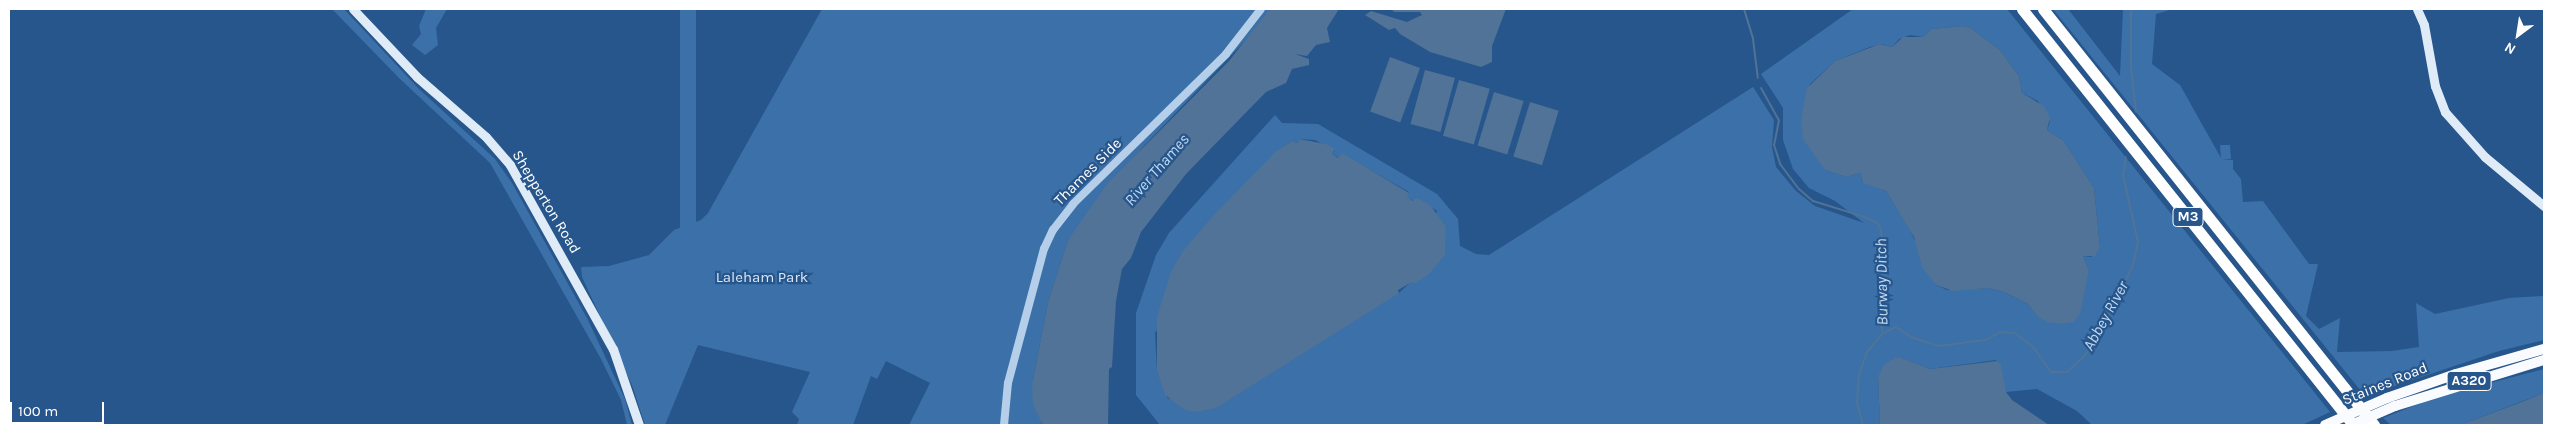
<!DOCTYPE html>
<html>
<head>
<meta charset="utf-8">
<style>
  body { margin:0 }
  #map { position:relative; width:2553px; height:434px; overflow:hidden; background:#27568c; font-family:Karla,sans-serif }
  div>[style] { position:absolute }
  [style*='--x'] { left:calc(var(--x)*1px); top:calc(var(--y)*1px); width:calc(var(--w)*1px); rotate:calc(var(--a)*1deg) }
  .green>* { inset:0; background:#3b71a8; transform-origin:0 0 }
  .water>* { inset:0; background:#507397; transform-origin:0 0 }
  .stream>* { height:2px; margin:-1px; padding:0 1px; transform-origin:1px; border-radius:1px; background:#507397 }
  .tertiary>* { height:8px; margin:-4px; padding:0 4px; transform-origin:4px; border-radius:4px; background:#b5cfea }
  .secondary>* { height:9px; margin:-4.5px; padding:0 4.5px; transform-origin:4.5px; border-radius:4.5px; background:#e0ebf8 }
  .primary>* { height:10px; margin:-5px; padding:0 5px; transform-origin:5px; border-radius:5px; background:#f9fbfe }
  .motorway>* { height:11px; margin:-5.5px; padding:0 5.5px; transform-origin:5.5px; border-radius:5.5px; background:#fff }
  .primary-bridge>* { height:10px; margin:-5px; padding:0 5px; transform-origin:5px; border-radius:5px; background:#f9fbfe }
  span { translate:-50% -50%; white-space:nowrap; text-align:center; line-height:1.15; -webkit-text-stroke:4.5px #27568c; paint-order:stroke }
  .shield-label span { padding:1px 4px; background:#27568c; border:1px solid; border-radius:4px; -webkit-text-stroke-width:0 }
  .shield-label { font-size:14px; color:#fff; font-weight:700 }
  .street-label { font-size:15px; color:#fff }
  .park-label { font-size:15px; color:#dae8f8 }
  .water-label { font-size:16px; color:#c1d9f1; font-style:italic }
  .frame { position:absolute; inset:0; border:10px solid #fff; pointer-events:none }
  .north { position:absolute; left:2493px; top:10px; width:50px; height:50px; -webkit-text-stroke:4px #27568c; paint-order:stroke; rotate:211deg; font-size:14px; font-weight:700; line-height:20px; text-align:center; color:#fff }
  .north::after { content:''; display:block; margin:auto; width:18px; height:22px; background:#fff; clip-path:polygon(50% 0,100% 100%,50% 72%,0 100%) }
  .scale { position:absolute; left:10px; top:402px; width:94px; height:22px; box-sizing:border-box; border:2px solid #fff; border-top:0; padding-left:6px; font-size:15px; line-height:18px; white-space:nowrap; color:#fff; -webkit-text-stroke:4px #27568c; paint-order:stroke }
</style>
</head>
<body>
<div id="map">
  <div class="green">
    <div style="clip-path:polygon(332px 9px,344px 9px,418px 88px,495px 159px,512px 183px,587px 318px,625px 399px,632px 425px,627px 425px,621px 400px,601px 359px,490px 163px,399px 78px)"></div>
    <div style="clip-path:polygon(426px 9px,447px 9px,436px 28px,438px 45px,425px 55px,412px 45px,421px 34px,419px 26px)"></div>
    <div style="left:680px;top:9px;width:16px;height:241px"></div>
    <div style="clip-path:polygon(822px 9px,1270px 9px,1263px 22px,1142px 148px,1068px 240px,1048px 302px,1033px 380px,1042px 425px,909px 425px,930px 383px,886px 361px,877px 379px,871px 376px,853px 425px,797px 425px,799px 419px,792px 412px,810px 372px,698px 345px,665px 425px,645px 425px,632px 385px,582px 277px,581px 267px,609px 266px,649px 255px,674px 230px,701px 220px,708px 213px)"></div>
    <div style="clip-path:polygon(evenodd,1853px 9px,2007px 9px,2330px 412px,2302px 425px,2092px 425px,2077px 411px,2037px 389px,2006px 392px,1996px 360px,1930px 369px,1902px 358px,1878px 377px,1880px 425px,1160px 425px,1136px 395px,1136px 313px,1156px 255px,1169px 233px,1275px 115px,1282px 123px,1318px 124px,1437px 194px,1458px 219px,1460px 246px,1476px 254px,1489px 255px,1753px 87px,1774px 120px,1772px 147px,1776px 167px,1796px 191px,1815px 206px,1864px 223px,1835px 201px,1809px 188px,1793px 169px,1783px 140px,1783px 108px,1761px 74px,1853px 9px,1963px 26px,1971px 28px,2000px 50px,2019px 76px,2022px 93px,2038px 101px,2050px 122px,2047px 130px,2064px 141px,2094px 188px,2100px 247px,2091px 257px,2083px 256px,2089px 270px,2084px 290px,2036px 315px,2028px 304px,2004px 292px,1988px 288px,1947px 290px,1936px 285px,1909px 228px,1886px 191px,1862px 181px,1860px 173px,1846px 177px,1825px 170px,1801px 120px,1810px 84px,1835px 61px,1870px 47px,1882px 44px,1892px 47px,1899px 39px,1910px 35px,1923px 37px,1932px 29px,1963px 26px,1853px 9px,1299px 139px,1315px 140px,1335px 150px,1332px 154px,1339px 158px,1342px 154px,1409px 192px,1406px 197px,1414px 201px,1416px 197px,1437px 211px,1414px 284px,1412px 281px,1399px 293px,1168px 399px,1157px 371px,1155px 333px,1277px 150px,1294px 140px,1295px 143px,1299px 142px,1299px 139px)"></div>
    <div style="clip-path:polygon(2053px 9px,2068px 9px,2120px 76px,2123px 9px,2173px 9px,2156px 14px,2152px 64px,2180px 85px,2221px 158px,2220px 145px,2230px 145px,2231px 159px,2222px 160px,2233px 160px,2233px 169px,2241px 179px,2243px 202px,2263px 201px,2309px 264px,2318px 264px,2306px 316px,2319px 329px,2340px 318px,2337px 352px,2392px 351px,2419px 347px,2416px 303px,2435px 314px,2509px 298px,2544px 296px,2544px 340px,2499px 351px,2365px 396px)"></div>
    <div style="clip-path:polygon(2544px 369px,2544px 393px,2460px 425px,2391px 425px,2383px 418px,2436px 397px)"></div>
  </div>
  <div class="water">
    <div style="clip-path:polygon(1270px 9px,1339px 9px,1327px 28px,1330px 42px,1316px 45px,1307px 56px,1295px 54px,1309px 59px,1309px 65px,1292px 69px,1286px 83px,1266px 92px,1186px 174px,1141px 232px,1131px 258px,1122px 269px,1116px 301px,1112px 367px,1109px 369px,1108px 425px,1043px 425px,1033px 405px,1032px 385px,1048px 302px,1068px 240px,1107px 184px,1229px 61px)"></div>
    <div style="clip-path:polygon(1391px 9px,1506px 9px,1492px 46px,1492px 62px,1481px 67px,1430px 52px,1400px 34px,1395px 28px,1389px 30px,1365px 15px,1371px 11px,1407px 22px,1422px 15px,1420px 12px,1394px 12px)"></div>
    <div style="clip-path:polygon(1963px 26px,1971px 28px,2000px 50px,2019px 76px,2022px 93px,2044px 106px,2050px 118px,2047px 130px,2064px 141px,2094px 188px,2100px 247px,2095px 256px,2083px 256px,2089px 270px,2080px 314px,2074px 322px,2062px 324px,2047px 322px,2036px 315px,2028px 304px,2004px 292px,1988px 288px,1953px 291px,1936px 285px,1922px 267px,1914px 237px,1886px 191px,1863px 183px,1860px 173px,1846px 177px,1825px 170px,1803px 139px,1801px 120px,1807px 88px,1835px 61px,1880px 44px,1892px 47px,1903px 37px,1923px 37px,1932px 29px)"></div>
    <div style="left:1390px;top:57px;width:32px;height:58px;rotate:20deg"></div>
    <div style="left:1425px;top:70px;width:31px;height:56px;rotate:15deg"></div>
    <div style="left:1459px;top:80px;width:32px;height:58px;rotate:16deg"></div>
    <div style="left:1494px;top:92px;width:31px;height:56px;rotate:17deg"></div>
    <div style="left:1530px;top:102px;width:30px;height:57px;rotate:17deg"></div>
    <div style="clip-path:polygon(1299px 139px,1326px 144px,1335px 149px,1332px 154px,1338px 158px,1342px 153px,1409px 193px,1407px 197px,1413px 201px,1416px 197px,1431px 206px,1446px 227px,1445px 255px,1429px 274px,1414px 284px,1412px 282px,1398px 290px,1399px 293px,1216px 408px,1196px 412px,1185px 410px,1165px 395px,1157px 371px,1157px 317px,1171px 272px,1183px 251px,1213px 216px,1277px 150px,1294px 140px,1295px 143px,1299px 142px)"></div>
    <div style="clip-path:polygon(1895px 358px,1902px 358px,1930px 369px,1997px 361px,2001px 365px,2006px 392px,2012px 400px,2049px 425px,1880px 425px,1878px 377px,1884px 365px)"></div>
    <div style="clip-path:polygon(2544px 393px,2544px 425px,2460px 425px,2519px 403px)"></div>
  </div>
  <div class="stream">
    <div style="--x:1744;--y:9;--w:31;--a:73"></div>
    <div style="--x:1753;--y:39;--w:39;--a:83"></div>
    <div style="--x:2131;--y:9;--w:59;--a:90"></div>
    <div style="--x:2131;--y:68;--w:44;--a:83.5"></div>
    <div style="--x:1761;--y:88;--w:37;--a:61"></div>
    <div style="--x:1779;--y:120;--w:25;--a:101"></div>
    <div style="--x:1774;--y:145;--w:20;--a:72"></div>
    <div style="--x:1780;--y:164;--w:31;--a:53"></div>
    <div style="--x:1799;--y:189;--w:18;--a:41"></div>
    <div style="--x:1813;--y:201;--w:54;--a:17.1"></div>
    <div style="--x:1865;--y:217;--w:13;--a:27"></div>
    <div style="--x:1877;--y:223;--w:7;--a:56"></div>
    <div style="--x:1881;--y:229;--w:45;--a:84.9"></div>
    <div style="--x:1885;--y:274;--w:25;--a:101"></div>
    <div style="--x:1880;--y:299;--w:23;--a:90"></div>
    <div style="--x:1880;--y:322;--w:11;--a:75"></div>
    <div style="--x:1863;--y:425;--w:24;--a:-105"></div>
    <div style="--x:1857;--y:402;--w:28;--a:-86"></div>
    <div style="--x:1859;--y:374;--w:23;--a:-70"></div>
    <div style="--x:1867;--y:352;--w:25;--a:-50"></div>
    <div style="--x:1883;--y:333;--w:14;--a:-25"></div>
    <div style="--x:1896;--y:327;--w:18;--a:34"></div>
    <div style="--x:1911;--y:337;--w:28;--a:18"></div>
    <div style="--x:1938;--y:346;--w:48;--a:-7.1"></div>
    <div style="--x:1986;--y:340;--w:16;--a:-30"></div>
    <div style="--x:2000;--y:332;--w:15;--a:4"></div>
    <div style="--x:2015;--y:333;--w:24;--a:38"></div>
    <div style="--x:2034;--y:348;--w:29;--a:55"></div>
    <div style="--x:2051;--y:372;--w:16;--a:0"></div>
    <div style="--x:2067;--y:372;--w:25;--a:-43"></div>
    <div style="--x:2085;--y:355;--w:32;--a:-56"></div>
    <div style="--x:2103;--y:328;--w:70;--a:-64.5"></div>
    <div style="--x:2133;--y:265;--w:24;--a:-78"></div>
    <div style="--x:2138;--y:242;--w:69;--a:-102.6"></div>
    <div style="--x:2123;--y:175;--w:18;--a:-81"></div>
  </div>
  <div class="tertiary">
    <div style="--x:1004;--y:425;--w:42;--a:-84.6"></div>
    <div style="--x:1008;--y:383;--w:139;--a:-75"></div>
    <div style="--x:1044;--y:249;--w:21;--a:-65"></div>
    <div style="--x:1053;--y:230;--w:33;--a:-52"></div>
    <div style="--x:1073;--y:204;--w:214;--a:-44.4"></div>
    <div style="--x:1226;--y:54;--w:57;--a:-52.1"></div>
  </div>
  <div class="secondary">
    <div style="--x:353;--y:9;--w:93;--a:46.7"></div>
    <div style="--x:417;--y:77;--w:91;--a:41"></div>
    <div style="--x:486;--y:137;--w:37;--a:49"></div>
    <div style="--x:510;--y:165;--w:211;--a:60.8"></div>
    <div style="--x:613;--y:349;--w:80;--a:71.1"></div>
    <div style="--x:2417;--y:9;--w:17;--a:66"></div>
    <div style="--x:2424;--y:25;--w:62;--a:79.8"></div>
    <div style="--x:2435;--y:86;--w:28;--a:69"></div>
    <div style="--x:2445;--y:112;--w:60;--a:48.4"></div>
    <div style="--x:2485;--y:157;--w:77;--a:39.7"></div>
  </div>
  <div class="primary">
    <div style="--x:2387;--y:398;--w:73;--a:-19.2"></div>
    <div style="--x:2456;--y:374;--w:91;--a:-15.9"></div>
    <div style="--x:2395;--y:406;--w:156;--a:-17.2"></div>
  </div>
  <div class="motorway">
    <div style="--x:2022;--y:9;--w:528;--a:51.46"></div>
    <div style="--x:2043;--y:9;--w:532;--a:51.49"></div>
  </div>
  <div class="primary-bridge">
    <div style="--x:2325;--y:425;--w:68;--a:-23.5"></div>
    <div style="--x:2351;--y:425;--w:48;--a:-23.4"></div>
  </div>
  <div class="shield-label">
    <span style="left:2188px;top:217px">M3</span>
    <span style="left:2469px;top:381px">A320</span>
  </div>
  <div class="street-label">
    <span style="left:1088px;top:172px;rotate:-45deg">Thames Side</span>
    <span style="left:546px;top:202px;rotate:59deg">Shepperton Road</span>
    <span style="left:2385px;top:384px;rotate:-22deg">Staines Road</span>
  </div>
  <div class="park-label">
    <span style="left:762px;top:278px">Laleham Park</span>
  </div>
  <div class="water-label">
    <span style="left:1157px;top:170px;rotate:-49deg">River Thames</span>
    <span style="left:1882px;top:282px;rotate:-91deg">Burway Ditch</span>
    <span style="left:2106px;top:316px;rotate:-61deg">Abbey River</span>
  </div>
  <div class="frame"></div>
  <div class="north">N</div>
  <div class="scale">100 m</div>
</div>
</body>
</html>
